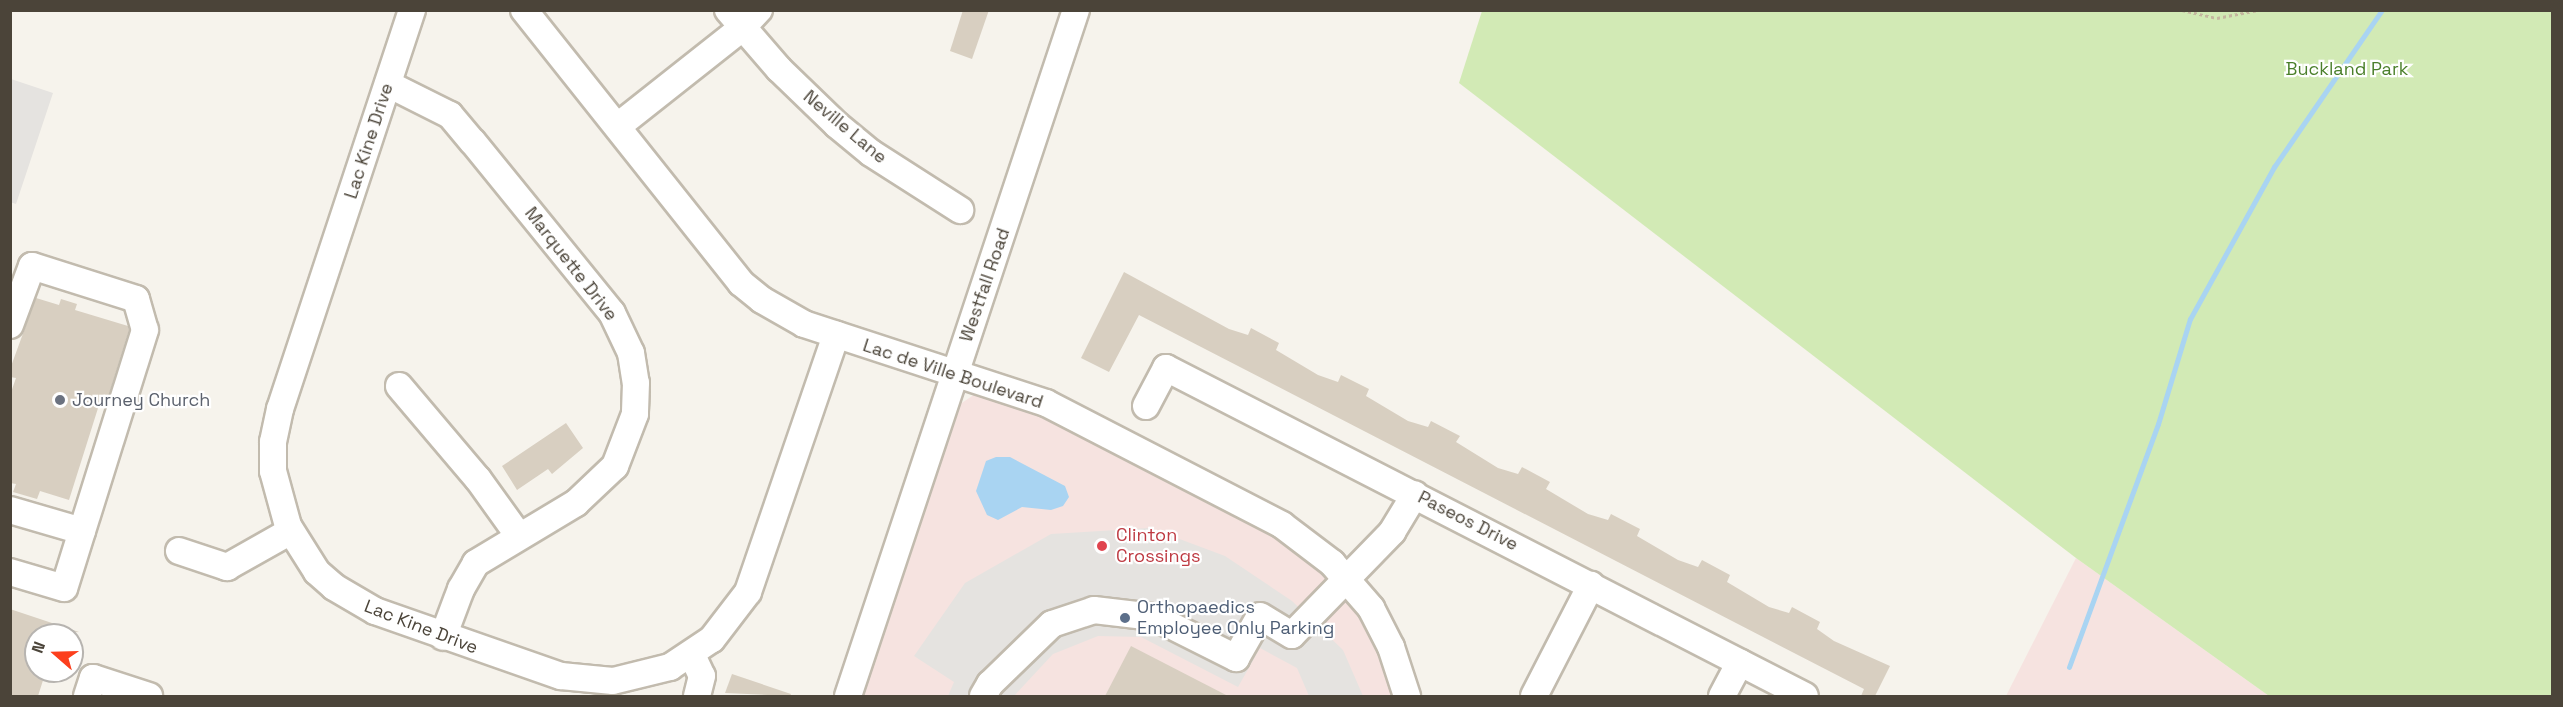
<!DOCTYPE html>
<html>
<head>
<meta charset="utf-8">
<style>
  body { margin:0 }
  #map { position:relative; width:2563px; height:707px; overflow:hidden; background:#f6f3ec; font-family:"Space Grotesk",sans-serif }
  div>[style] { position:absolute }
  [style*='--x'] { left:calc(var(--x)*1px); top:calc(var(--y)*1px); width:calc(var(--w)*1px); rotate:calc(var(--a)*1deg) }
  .medical>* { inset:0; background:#f6e3e0 }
  .green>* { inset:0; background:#d2eab5 }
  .parking>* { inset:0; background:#e5e3e0 }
  .water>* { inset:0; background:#a9d4f2 }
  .stream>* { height:5px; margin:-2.5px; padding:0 2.5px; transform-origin:2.5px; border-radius:2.5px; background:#a9d4f2 }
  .building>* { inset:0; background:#d8cfc1 }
  .path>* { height:3px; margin-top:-1.5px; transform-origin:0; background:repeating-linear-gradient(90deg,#c4b79f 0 3px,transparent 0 6px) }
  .roads { filter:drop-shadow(2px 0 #c2bbae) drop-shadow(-2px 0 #c2bbae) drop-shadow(0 2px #c2bbae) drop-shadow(0 -2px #c2bbae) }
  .minor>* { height:26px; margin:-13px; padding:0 13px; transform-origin:13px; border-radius:13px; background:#fff }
  .dots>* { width:16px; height:16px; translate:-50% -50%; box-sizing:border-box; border:3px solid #fff; border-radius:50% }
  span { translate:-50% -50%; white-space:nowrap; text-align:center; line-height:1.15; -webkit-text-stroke:4.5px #fff; paint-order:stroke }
  .park-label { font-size:18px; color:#4a7f2a }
  .street-label { font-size:18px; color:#4b4439 }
  .worship-label { font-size:18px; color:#5b616d }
  .left { translate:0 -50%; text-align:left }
  .health-label { font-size:18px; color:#be3a42 }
  .service-label { font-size:18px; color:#4e5e75 }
  .frame { position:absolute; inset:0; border:12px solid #4b4439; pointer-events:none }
  .north { position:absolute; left:24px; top:623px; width:60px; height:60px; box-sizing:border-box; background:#fff; border:2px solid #b7b4b0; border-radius:50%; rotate:290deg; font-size:16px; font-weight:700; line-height:24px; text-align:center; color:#4b4439 }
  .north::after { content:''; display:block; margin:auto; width:21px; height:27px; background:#fc3f1d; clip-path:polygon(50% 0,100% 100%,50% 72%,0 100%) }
</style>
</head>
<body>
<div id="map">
  <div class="medical">
    <div style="clip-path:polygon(975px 394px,987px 395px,1042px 415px,1285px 540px,1317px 564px,1359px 612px,1380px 650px,1395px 696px,862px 696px,956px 407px)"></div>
    <div style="clip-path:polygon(2076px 558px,2269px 696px,2006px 696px)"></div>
  </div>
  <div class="green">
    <div style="clip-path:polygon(1482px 11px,2552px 11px,2552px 696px,2269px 696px,2076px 558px,1459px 83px)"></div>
  </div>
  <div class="parking">
    <div style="clip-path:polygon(11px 79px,53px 93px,16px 204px,10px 202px)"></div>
    <div style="clip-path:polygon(1150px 528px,1225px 556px,1292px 601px,1343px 650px,1363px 696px,1309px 696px,1297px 668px,1260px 648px,1238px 687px,1141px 637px,1098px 636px,1053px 654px,1014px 696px,948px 696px,954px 682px,914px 656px,965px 583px,1051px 534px)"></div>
  </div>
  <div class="water">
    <div style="clip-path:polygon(996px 457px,1010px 457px,1065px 486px,1069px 497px,1063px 506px,1051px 510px,1022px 507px,998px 520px,987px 515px,976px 491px,986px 461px)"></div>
  </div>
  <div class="stream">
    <div style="--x:2069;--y:667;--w:259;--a:-69.9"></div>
    <div style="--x:2158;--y:424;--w:110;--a:-73.1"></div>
    <div style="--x:2190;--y:319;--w:174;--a:-61.1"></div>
    <div style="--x:2274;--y:167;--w:191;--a:-55.5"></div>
  </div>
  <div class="building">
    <div style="clip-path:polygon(963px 10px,989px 10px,972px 59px,950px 51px)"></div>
    <div style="clip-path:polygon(1124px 272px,1229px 329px,1248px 335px,1251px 328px,1279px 343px,1276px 350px,1318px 375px,1338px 382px,1341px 375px,1369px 389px,1366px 396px,1408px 421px,1428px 427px,1431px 421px,1460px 436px,1456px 442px,1498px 468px,1518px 474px,1522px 467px,1550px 482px,1546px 489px,1588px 514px,1608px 520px,1611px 514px,1640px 529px,1637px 536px,1678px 560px,1698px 567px,1702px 560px,1730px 575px,1727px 582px,1769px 607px,1789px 613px,1792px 607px,1820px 622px,1817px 629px,1834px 641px,1890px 666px,1875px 696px,1861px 696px,1864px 689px,1139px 315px,1109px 372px,1081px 358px)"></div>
    <div style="clip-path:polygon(36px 298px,59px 305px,61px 299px,77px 304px,75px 310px,128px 326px,129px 330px,105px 407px,99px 405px,69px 500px,40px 491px,37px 499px,13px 492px,16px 484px,10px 483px,10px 395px,16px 378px,10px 377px,10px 369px)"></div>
    <div style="clip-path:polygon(566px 423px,583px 448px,552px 474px,548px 469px,517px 490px,502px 466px)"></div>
    <div style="clip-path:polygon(10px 609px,79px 632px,36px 635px,36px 671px,46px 671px,38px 696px,10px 696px)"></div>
    <div style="clip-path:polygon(1131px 646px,1228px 696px,1105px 696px)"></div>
    <div style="clip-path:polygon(732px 674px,791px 694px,790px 696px,725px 693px)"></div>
  </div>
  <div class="path">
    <div style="--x:2182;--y:10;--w:36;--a:13"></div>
    <div style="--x:2217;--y:18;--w:42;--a:-11"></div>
  </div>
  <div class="roads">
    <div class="minor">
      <div style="--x:412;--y:10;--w:420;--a:108.3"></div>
      <div style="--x:280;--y:409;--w:34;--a:102"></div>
      <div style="--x:273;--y:442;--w:29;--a:90"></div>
      <div style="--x:273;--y:471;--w:57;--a:74.7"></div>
      <div style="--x:288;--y:526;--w:54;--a:57.8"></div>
      <div style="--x:317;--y:572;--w:23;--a:41"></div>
      <div style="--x:334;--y:587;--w:48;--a:30.3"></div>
      <div style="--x:375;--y:611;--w:197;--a:19.3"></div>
      <div style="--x:561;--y:676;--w:52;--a:5.5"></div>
      <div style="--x:613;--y:681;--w:59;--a:-13.8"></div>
      <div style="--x:670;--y:667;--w:50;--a:-33.7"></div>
      <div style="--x:712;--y:639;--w:59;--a:-52.5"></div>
      <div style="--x:748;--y:592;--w:272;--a:-71.1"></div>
      <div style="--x:524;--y:10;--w:349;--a:51.5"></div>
      <div style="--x:741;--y:283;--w:27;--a:39"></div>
      <div style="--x:762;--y:300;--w:48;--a:29.7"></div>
      <div style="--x:804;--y:324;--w:255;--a:18.1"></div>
      <div style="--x:1046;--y:403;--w:266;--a:27.3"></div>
      <div style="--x:1282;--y:525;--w:63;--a:37.2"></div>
      <div style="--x:1332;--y:563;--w:60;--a:49.1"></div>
      <div style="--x:1371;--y:608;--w:44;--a:62.9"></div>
      <div style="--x:1391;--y:647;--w:52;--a:71.9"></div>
      <div style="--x:728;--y:10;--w:78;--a:49.2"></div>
      <div style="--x:779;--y:69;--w:81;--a:44"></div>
      <div style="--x:837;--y:125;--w:44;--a:39.5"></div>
      <div style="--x:871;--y:153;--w:106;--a:32.6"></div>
      <div style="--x:388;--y:84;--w:69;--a:26.6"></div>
      <div style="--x:450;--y:115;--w:35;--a:50"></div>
      <div style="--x:473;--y:142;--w:220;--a:50.9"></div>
      <div style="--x:612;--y:313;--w:44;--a:64.6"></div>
      <div style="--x:631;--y:353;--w:30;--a:81"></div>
      <div style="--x:636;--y:383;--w:31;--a:92"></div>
      <div style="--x:635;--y:414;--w:56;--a:111"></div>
      <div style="--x:615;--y:466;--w:54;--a:136.5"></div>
      <div style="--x:576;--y:503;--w:117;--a:149"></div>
      <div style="--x:476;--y:563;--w:30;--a:120"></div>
      <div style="--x:461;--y:589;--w:51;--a:110.6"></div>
      <div style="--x:618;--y:126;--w:158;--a:-38.3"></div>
      <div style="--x:742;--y:28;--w:25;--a:-47"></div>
      <div style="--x:10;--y:325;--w:63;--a:-69.6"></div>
      <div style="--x:32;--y:266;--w:109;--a:17.6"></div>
      <div style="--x:136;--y:299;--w:32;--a:74"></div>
      <div style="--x:145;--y:330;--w:270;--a:107.4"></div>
      <div style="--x:64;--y:588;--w:56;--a:-163.5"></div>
      <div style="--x:399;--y:386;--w:122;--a:49.7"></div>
      <div style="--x:478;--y:479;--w:70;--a:54.3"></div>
      <div style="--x:1146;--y:406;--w:43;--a:-62.2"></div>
      <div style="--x:1166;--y:368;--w:718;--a:27.17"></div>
      <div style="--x:10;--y:510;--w:75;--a:16.3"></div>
      <div style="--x:179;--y:551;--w:51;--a:18.4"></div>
      <div style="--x:227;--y:567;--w:73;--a:-29.4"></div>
      <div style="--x:692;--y:655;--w:23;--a:65"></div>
      <div style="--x:702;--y:676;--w:21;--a:104"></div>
      <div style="--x:87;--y:696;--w:19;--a:-72"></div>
      <div style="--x:93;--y:678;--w:59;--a:17.8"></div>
      <div style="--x:848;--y:696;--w:723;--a:-71.62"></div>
      <div style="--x:983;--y:696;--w:14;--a:-60"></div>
      <div style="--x:990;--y:684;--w:86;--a:-44.1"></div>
      <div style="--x:1052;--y:624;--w:44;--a:-18.4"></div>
      <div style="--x:1094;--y:610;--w:60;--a:6.7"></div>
      <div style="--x:1154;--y:617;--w:92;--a:26.6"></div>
      <div style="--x:1236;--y:658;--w:48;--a:-60.3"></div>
      <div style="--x:1260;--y:616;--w:37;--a:31"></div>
      <div style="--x:1292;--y:635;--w:144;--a:-45.8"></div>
      <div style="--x:1392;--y:532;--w:44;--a:-58.8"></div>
      <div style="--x:1534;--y:696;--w:125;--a:-62.8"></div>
      <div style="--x:1722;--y:696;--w:38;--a:-62"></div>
    </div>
  </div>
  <div class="dots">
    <div style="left:60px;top:400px;background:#6b7280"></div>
    <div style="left:1102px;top:546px;background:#e0444e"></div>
    <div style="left:1125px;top:618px;background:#5c6f8a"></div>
  </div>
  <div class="park-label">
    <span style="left:2347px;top:69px">Buckland Park</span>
  </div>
  <div class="street-label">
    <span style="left:845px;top:127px;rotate:40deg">Neville Lane</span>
    <span style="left:369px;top:141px;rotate:-72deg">Lac Kine Drive</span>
    <span style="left:571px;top:264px;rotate:52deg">Marquette Drive</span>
    <span style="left:985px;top:285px;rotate:-71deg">Westfall Road</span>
    <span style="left:953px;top:374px;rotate:18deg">Lac de Ville Boulevard</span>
    <span style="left:1468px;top:521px;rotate:27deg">Paseos Drive</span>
    <span style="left:421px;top:627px;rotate:21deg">Lac Kine Drive</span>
  </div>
  <div class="worship-label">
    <span class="left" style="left:72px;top:400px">Journey Church</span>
  </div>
  <div class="health-label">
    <span class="left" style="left:1116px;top:546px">Clinton<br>Crossings</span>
  </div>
  <div class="service-label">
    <span class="left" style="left:1137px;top:618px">Orthopaedics<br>Employee Only Parking</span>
  </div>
  <div class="frame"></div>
  <div class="north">N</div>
</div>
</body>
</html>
